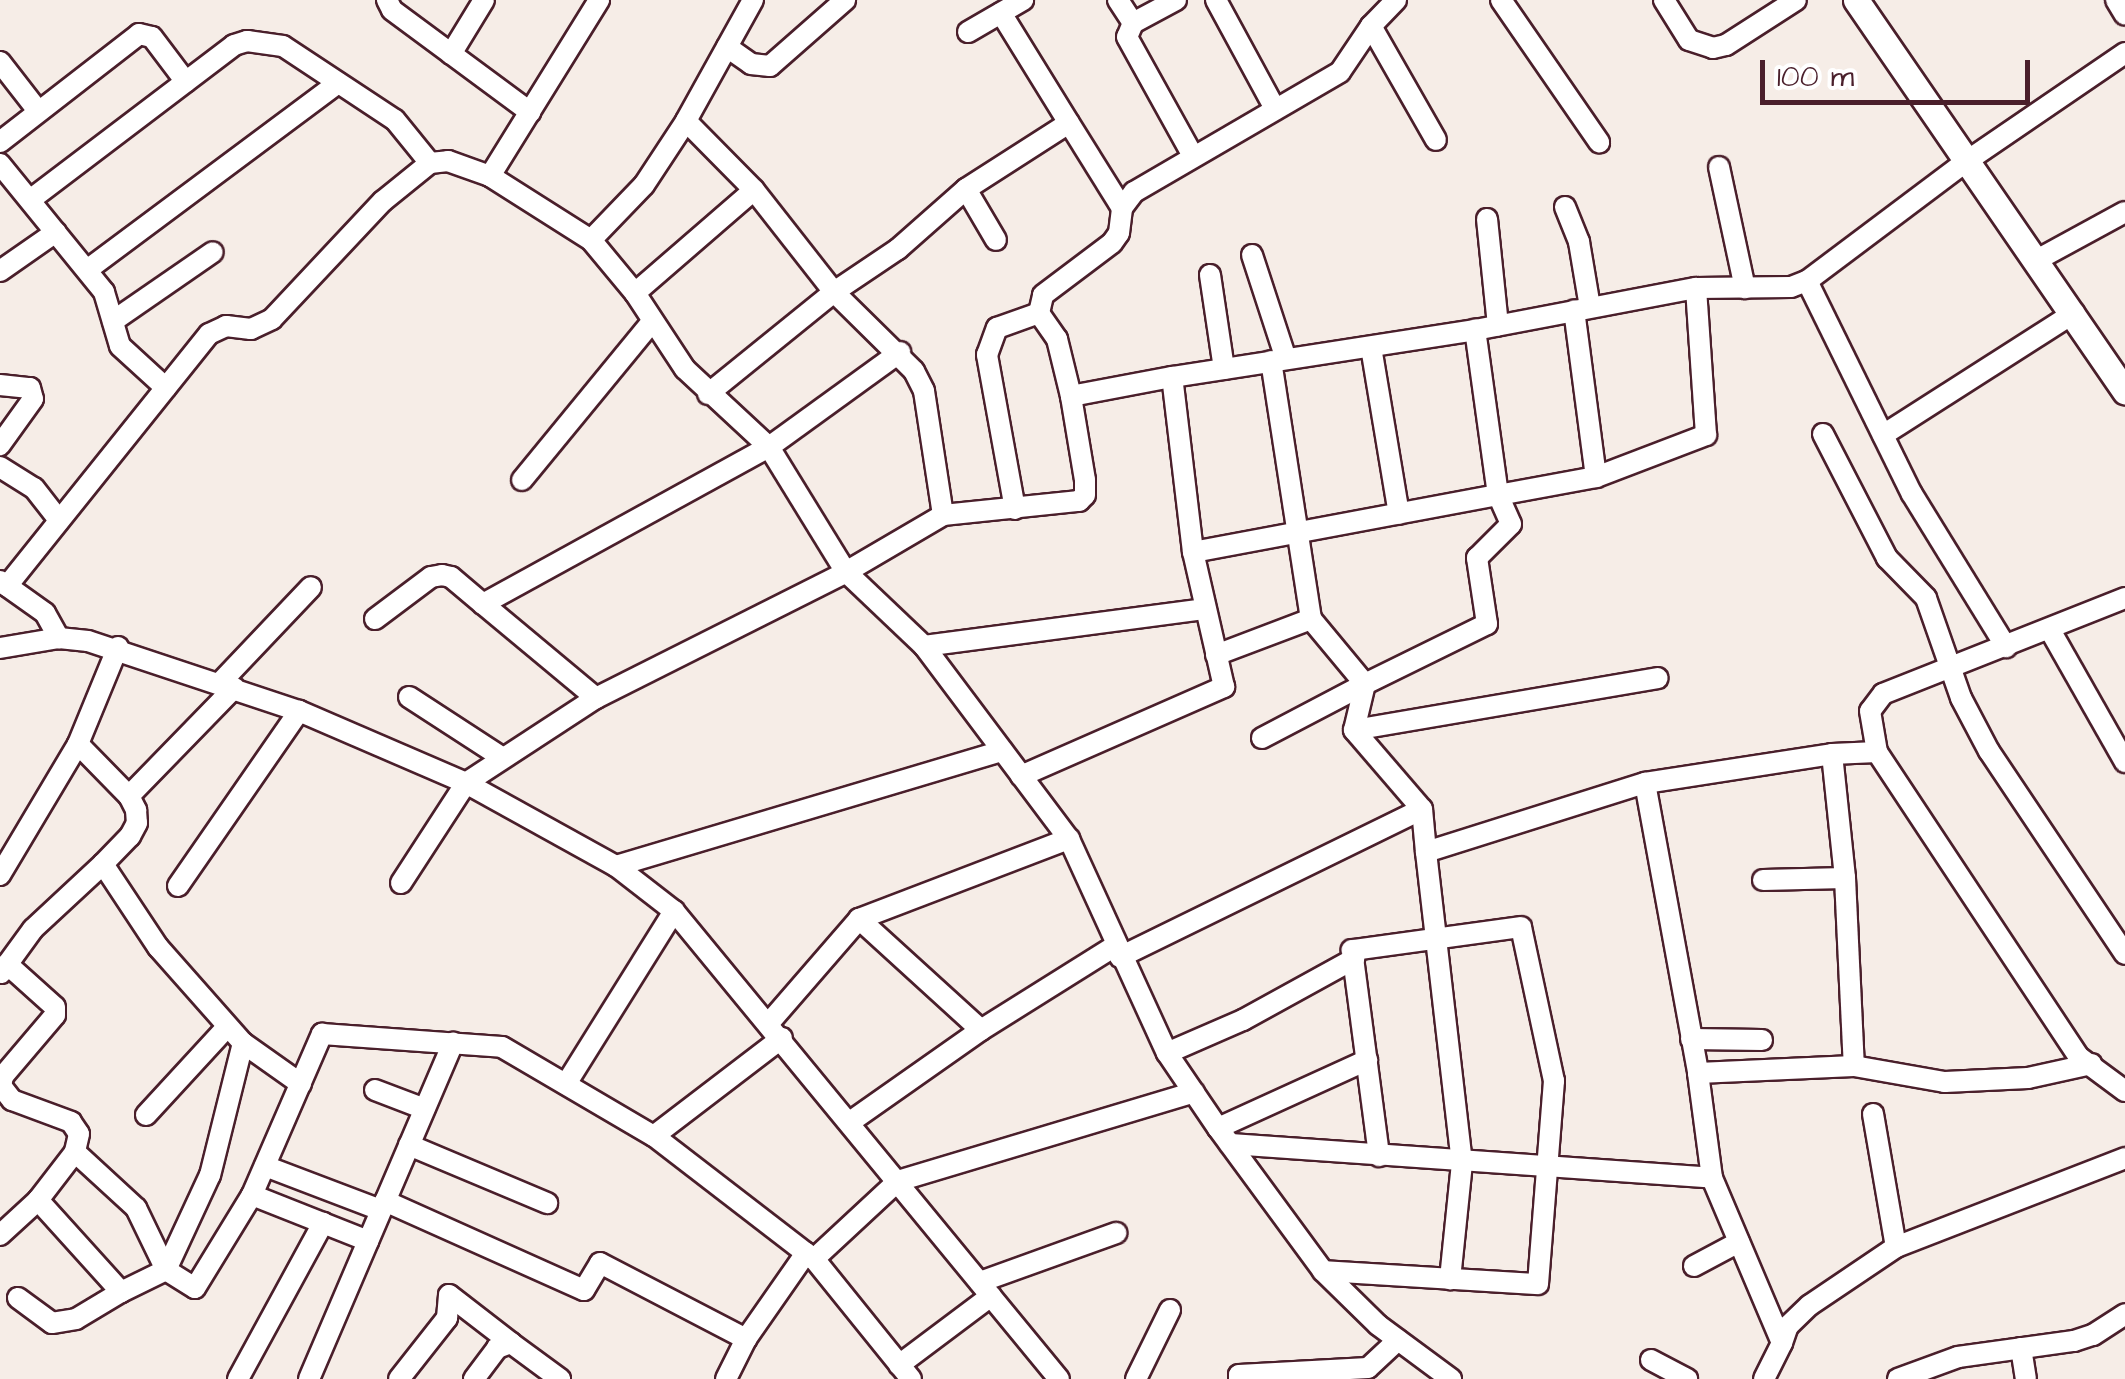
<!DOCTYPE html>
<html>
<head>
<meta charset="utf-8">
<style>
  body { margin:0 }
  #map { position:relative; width:2125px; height:1379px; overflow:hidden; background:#f6ede7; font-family:"Architects Daughter",sans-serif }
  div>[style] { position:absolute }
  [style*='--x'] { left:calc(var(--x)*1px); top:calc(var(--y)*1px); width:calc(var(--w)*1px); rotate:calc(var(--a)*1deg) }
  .roads { filter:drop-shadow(2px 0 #4a1f2b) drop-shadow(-2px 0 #4a1f2b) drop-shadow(0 2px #4a1f2b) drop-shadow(0 -2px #4a1f2b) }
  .minor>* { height:20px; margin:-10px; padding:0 10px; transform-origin:10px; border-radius:10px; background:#fff }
  .tertiary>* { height:25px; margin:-12.5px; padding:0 12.5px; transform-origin:12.5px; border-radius:12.5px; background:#fff }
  span { translate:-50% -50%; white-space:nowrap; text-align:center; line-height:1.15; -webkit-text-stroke:10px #fff; paint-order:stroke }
  .scale { position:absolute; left:1760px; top:60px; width:270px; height:45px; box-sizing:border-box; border:5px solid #4a1f2b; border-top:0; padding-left:12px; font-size:30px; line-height:35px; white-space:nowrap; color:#4a1f2b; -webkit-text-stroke:8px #fff; paint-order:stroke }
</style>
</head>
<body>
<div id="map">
  <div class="roads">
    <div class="minor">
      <div style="--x:387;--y:0;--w:11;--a:63"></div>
      <div style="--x:392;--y:10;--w:172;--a:36.5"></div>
      <div style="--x:753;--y:0;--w:138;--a:119"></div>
      <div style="--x:686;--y:121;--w:97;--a:45.4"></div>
      <div style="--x:754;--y:190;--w:130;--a:51.9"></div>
      <div style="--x:834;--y:292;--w:112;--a:44.6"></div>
      <div style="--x:914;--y:371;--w:22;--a:63"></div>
      <div style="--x:924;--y:391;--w:125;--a:81.3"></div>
      <div style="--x:1118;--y:0;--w:27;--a:57"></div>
      <div style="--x:1176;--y:0;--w:49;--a:151.9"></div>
      <div style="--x:1133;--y:23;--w:15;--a:113"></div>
      <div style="--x:1127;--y:37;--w:136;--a:61"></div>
      <div style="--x:1216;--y:0;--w:122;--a:61.5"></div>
      <div style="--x:1501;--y:0;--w:173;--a:55.4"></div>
      <div style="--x:1664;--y:0;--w:47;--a:58"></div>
      <div style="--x:1689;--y:40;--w:25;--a:18"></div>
      <div style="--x:1713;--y:48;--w:13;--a:-13"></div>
      <div style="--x:1726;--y:45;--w:83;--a:-32.7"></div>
      <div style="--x:2116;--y:0;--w:17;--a:59"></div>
      <div style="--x:1001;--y:13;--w:129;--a:58.3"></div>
      <div style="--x:1371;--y:26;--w:131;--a:60.3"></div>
      <div style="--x:968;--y:32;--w:64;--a:-30.2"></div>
      <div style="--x:727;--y:47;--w:29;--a:35"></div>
      <div style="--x:751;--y:64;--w:19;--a:6"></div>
      <div style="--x:770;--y:66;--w:100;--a:-41.3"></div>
      <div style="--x:451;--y:54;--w:63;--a:-58.6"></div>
      <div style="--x:0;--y:62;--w:62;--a:52.2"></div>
      <div style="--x:0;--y:142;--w:176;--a:-37.8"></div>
      <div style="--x:139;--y:34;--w:13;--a:13"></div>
      <div style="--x:152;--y:37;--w:56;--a:52.9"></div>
      <div style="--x:0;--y:164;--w:165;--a:50.9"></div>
      <div style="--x:104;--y:292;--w:56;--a:73.5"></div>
      <div style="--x:120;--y:346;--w:62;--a:42.4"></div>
      <div style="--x:1719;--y:167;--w:124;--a:77.9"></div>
      <div style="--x:490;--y:176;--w:207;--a:-58.2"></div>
      <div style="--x:966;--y:189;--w:59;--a:59.5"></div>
      <div style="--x:30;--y:200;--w:256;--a:-37.2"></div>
      <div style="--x:234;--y:45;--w:14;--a:-17"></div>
      <div style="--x:247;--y:41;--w:36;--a:8"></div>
      <div style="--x:283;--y:46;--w:134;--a:33.5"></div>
      <div style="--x:395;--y:120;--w:55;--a:50.9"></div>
      <div style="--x:1565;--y:207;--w:38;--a:68"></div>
      <div style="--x:1579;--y:242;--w:66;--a:80.4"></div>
      <div style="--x:1487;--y:219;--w:107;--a:84.1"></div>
      <div style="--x:591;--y:240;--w:76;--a:-46.1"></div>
      <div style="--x:644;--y:185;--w:77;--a:-56.7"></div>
      <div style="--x:1252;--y:255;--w:109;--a:71.9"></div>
      <div style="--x:2035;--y:261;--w:102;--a:-28.6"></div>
      <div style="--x:87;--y:270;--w:313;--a:-36.7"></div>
      <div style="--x:0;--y:271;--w:68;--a:-34.9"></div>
      <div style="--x:1210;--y:275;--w:95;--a:81.5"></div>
      <div style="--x:1807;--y:281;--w:237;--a:63.8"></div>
      <div style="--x:1912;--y:494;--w:180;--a:58.4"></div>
      <div style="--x:635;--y:293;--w:157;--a:-40.9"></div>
      <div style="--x:113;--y:321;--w:121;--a:-34.6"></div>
      <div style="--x:1371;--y:347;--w:169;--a:80.5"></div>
      <div style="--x:0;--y:385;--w:30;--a:6"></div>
      <div style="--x:30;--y:388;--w:11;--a:75"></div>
      <div style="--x:33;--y:399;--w:57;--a:125.7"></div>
      <div style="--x:708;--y:394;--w:162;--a:-39"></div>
      <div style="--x:834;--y:292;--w:77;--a:-33.9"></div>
      <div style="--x:898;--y:249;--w:91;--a:-41.4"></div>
      <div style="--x:966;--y:189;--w:122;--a:-32.7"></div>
      <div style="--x:1069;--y:123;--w:100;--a:58.1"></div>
      <div style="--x:1071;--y:396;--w:103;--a:-10.7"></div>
      <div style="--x:1823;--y:434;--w:140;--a:62.7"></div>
      <div style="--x:1887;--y:558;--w:56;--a:45.7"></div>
      <div style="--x:1926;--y:598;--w:106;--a:70.7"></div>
      <div style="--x:1961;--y:698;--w:60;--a:62.2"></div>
      <div style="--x:1989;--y:751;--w:244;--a:56.2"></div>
      <div style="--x:1883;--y:435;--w:227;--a:-32.6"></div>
      <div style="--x:0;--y:467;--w:40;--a:32"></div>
      <div style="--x:34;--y:488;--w:41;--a:52"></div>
      <div style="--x:1596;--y:477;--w:118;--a:-20.9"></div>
      <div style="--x:1706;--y:435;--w:147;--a:-93.9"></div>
      <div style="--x:522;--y:480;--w:203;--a:-50.6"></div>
      <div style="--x:1015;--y:509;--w:157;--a:-100.3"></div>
      <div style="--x:987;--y:355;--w:29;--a:-70"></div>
      <div style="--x:997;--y:328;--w:45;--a:-19.7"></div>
      <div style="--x:1193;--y:552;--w:310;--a:-10.6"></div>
      <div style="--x:1498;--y:495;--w:167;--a:-97.9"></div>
      <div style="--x:0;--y:581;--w:55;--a:35.4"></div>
      <div style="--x:45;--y:613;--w:29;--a:61"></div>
      <div style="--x:7;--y:586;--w:323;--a:-51.3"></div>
      <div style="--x:209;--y:334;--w:19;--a:-25"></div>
      <div style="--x:226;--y:326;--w:25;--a:7"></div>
      <div style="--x:251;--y:329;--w:23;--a:-25"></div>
      <div style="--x:272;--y:319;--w:162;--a:-46.8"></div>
      <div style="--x:383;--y:201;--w:60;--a:-39"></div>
      <div style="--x:430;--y:163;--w:18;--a:-6"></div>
      <div style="--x:448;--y:161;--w:45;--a:19.7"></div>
      <div style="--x:490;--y:176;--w:120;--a:32.4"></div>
      <div style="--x:591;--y:240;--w:69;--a:50.3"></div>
      <div style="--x:635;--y:293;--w:91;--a:56.7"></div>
      <div style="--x:685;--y:369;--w:115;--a:42.9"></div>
      <div style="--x:769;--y:447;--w:147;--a:58.4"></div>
      <div style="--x:846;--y:572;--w:108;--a:43.5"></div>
      <div style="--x:924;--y:646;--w:241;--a:53.1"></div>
      <div style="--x:1069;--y:839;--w:235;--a:65.4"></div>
      <div style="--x:1167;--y:1053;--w:91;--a:55.8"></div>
      <div style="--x:1218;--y:1128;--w:177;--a:53.7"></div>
      <div style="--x:1323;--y:1271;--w:77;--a:44.5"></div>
      <div style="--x:1378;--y:1325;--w:91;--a:36.5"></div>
      <div style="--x:2125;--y:598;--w:260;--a:158.4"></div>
      <div style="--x:1883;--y:694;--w:21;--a:127"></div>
      <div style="--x:1870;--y:711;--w:42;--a:80.3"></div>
      <div style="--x:1877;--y:752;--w:366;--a:56.5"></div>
      <div style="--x:2079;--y:1057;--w:57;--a:36.5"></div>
      <div style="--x:375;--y:619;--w:70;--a:-36.9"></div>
      <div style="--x:431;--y:577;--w:11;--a:-10"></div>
      <div style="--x:442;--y:575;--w:9;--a:13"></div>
      <div style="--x:451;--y:577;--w:42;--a:40.2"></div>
      <div style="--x:1311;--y:619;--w:85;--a:50.3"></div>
      <div style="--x:1365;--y:684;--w:136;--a:-26.2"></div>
      <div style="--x:1487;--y:624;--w:67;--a:-98.6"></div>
      <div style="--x:1477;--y:558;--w:48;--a:-45"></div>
      <div style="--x:1511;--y:524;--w:32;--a:-114"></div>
      <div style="--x:1498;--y:495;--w:100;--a:-10.4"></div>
      <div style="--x:1596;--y:477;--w:168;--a:-97.5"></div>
      <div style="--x:2050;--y:630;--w:152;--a:60.4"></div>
      <div style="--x:924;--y:646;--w:284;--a:-7.5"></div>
      <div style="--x:0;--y:648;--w:60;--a:-9.6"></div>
      <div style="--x:59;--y:638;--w:29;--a:6"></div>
      <div style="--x:88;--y:641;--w:222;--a:18.4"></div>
      <div style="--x:299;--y:711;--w:182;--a:23.3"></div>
      <div style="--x:466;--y:783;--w:171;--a:29"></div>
      <div style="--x:616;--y:866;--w:73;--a:37.8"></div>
      <div style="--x:674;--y:911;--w:606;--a:50.56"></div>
      <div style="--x:1216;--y:655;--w:102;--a:-20.8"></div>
      <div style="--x:1311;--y:619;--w:261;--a:-98.8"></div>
      <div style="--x:220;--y:683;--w:132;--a:-46.5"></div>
      <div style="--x:409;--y:697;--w:108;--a:33"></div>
      <div style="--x:596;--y:698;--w:147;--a:-140.2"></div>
      <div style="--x:483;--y:604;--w:326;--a:-28.8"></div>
      <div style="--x:769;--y:447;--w:162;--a:-35.9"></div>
      <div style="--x:1354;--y:730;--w:308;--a:-9.7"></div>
      <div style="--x:1262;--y:738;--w:116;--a:-27.7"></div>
      <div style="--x:1365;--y:684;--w:47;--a:103.4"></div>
      <div style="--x:1354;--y:730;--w:104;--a:49.3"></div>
      <div style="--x:78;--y:744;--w:73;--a:45.6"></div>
      <div style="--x:129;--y:796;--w:16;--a:63"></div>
      <div style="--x:136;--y:810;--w:13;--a:86"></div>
      <div style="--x:137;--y:823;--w:15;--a:118"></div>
      <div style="--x:130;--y:836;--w:39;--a:134"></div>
      <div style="--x:103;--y:864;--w:100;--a:56.5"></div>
      <div style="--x:158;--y:947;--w:128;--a:48.5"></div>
      <div style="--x:243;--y:1043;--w:136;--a:104"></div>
      <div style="--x:210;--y:1175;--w:105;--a:114.9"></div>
      <div style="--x:166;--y:1270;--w:34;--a:32"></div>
      <div style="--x:195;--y:1288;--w:109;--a:-58.5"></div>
      <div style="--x:252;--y:1195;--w:176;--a:-66.5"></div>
      <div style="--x:322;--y:1034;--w:180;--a:4.1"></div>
      <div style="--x:502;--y:1047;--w:176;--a:30.4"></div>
      <div style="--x:1832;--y:754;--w:125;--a:84"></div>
      <div style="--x:1845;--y:878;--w:188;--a:87.3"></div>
      <div style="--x:1021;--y:776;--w:222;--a:-23.7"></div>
      <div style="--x:1224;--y:687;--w:139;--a:-102.9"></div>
      <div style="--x:1193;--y:552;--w:176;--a:-96.8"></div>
      <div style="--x:1172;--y:377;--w:307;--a:-8.8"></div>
      <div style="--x:1475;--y:330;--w:225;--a:-10.8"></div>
      <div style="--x:1696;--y:288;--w:95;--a:-0.6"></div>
      <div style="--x:1791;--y:287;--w:17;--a:-21"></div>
      <div style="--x:1807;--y:281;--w:196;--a:-36.9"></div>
      <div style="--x:1964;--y:163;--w:195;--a:-34.3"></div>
      <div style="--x:1645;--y:783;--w:295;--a:79.6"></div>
      <div style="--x:1698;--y:1073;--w:106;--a:82.4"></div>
      <div style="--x:1712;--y:1178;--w:179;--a:67"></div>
      <div style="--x:1782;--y:1343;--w:40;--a:116.6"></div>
      <div style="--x:129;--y:796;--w:151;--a:-45.8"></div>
      <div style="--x:1426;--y:852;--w:313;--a:83.4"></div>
      <div style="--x:1462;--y:1163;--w:117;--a:95.9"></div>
      <div style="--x:616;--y:866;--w:403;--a:-16.6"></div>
      <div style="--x:0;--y:875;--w:152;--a:-59.2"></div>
      <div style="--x:78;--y:744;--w:105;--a:-67.6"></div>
      <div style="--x:1763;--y:880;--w:82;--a:-1.4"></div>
      <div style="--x:401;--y:883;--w:119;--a:-57"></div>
      <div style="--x:466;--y:783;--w:155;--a:-33.2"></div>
      <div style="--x:596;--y:698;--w:280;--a:-26.7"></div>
      <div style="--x:846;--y:572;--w:113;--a:-30.4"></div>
      <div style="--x:943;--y:515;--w:137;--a:-5.9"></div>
      <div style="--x:1079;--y:501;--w:8;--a:-45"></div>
      <div style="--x:1085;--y:495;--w:15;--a:-90"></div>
      <div style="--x:1085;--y:480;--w:85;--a:-99.5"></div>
      <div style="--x:1071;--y:396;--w:59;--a:-103.8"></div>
      <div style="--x:1057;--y:339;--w:32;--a:-125"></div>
      <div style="--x:1039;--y:313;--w:18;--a:-77"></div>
      <div style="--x:1043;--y:295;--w:86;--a:-37"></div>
      <div style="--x:1112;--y:243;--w:12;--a:-55"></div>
      <div style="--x:1119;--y:233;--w:25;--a:-83"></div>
      <div style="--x:1122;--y:208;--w:20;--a:-53"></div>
      <div style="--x:1134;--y:192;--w:238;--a:-30.2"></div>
      <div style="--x:1340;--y:72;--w:55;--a:-56"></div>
      <div style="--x:1371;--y:26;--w:36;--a:-46"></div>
      <div style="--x:178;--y:886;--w:213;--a:-55.3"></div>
      <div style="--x:1120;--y:957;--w:336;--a:-26.1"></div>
      <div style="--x:1422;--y:809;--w:43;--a:84.7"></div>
      <div style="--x:1426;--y:852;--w:230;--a:-17.5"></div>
      <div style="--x:1645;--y:783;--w:189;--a:-8.8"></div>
      <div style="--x:1832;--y:754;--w:45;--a:-2.5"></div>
      <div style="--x:7;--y:964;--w:64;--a:41.9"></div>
      <div style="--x:55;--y:1007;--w:8;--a:90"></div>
      <div style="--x:55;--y:1015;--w:80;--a:130.4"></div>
      <div style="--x:3;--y:1076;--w:10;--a:101"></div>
      <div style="--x:1;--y:1086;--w:18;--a:52"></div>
      <div style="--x:12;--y:1100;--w:63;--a:20.4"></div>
      <div style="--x:71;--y:1122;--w:14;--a:56"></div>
      <div style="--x:79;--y:1134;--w:18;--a:103"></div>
      <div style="--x:75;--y:1152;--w:61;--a:127.6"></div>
      <div style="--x:38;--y:1200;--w:124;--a:47.9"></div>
      <div style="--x:121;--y:1292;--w:50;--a:-26.1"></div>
      <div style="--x:166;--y:1270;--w:69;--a:-115.8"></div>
      <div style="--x:136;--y:1208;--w:83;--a:-137.4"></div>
      <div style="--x:1;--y:973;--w:54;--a:-54"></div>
      <div style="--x:33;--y:929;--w:96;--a:-42.9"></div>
      <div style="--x:769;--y:1023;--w:138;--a:-49.1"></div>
      <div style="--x:981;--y:1030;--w:158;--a:-32.1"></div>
      <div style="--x:782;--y:1038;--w:161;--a:142.6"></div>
      <div style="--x:654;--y:1136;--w:202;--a:37.6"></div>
      <div style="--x:1691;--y:1039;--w:71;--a:0.8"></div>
      <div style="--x:243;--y:1043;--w:71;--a:35.3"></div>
      <div style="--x:1167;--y:1053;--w:83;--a:-23.5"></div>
      <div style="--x:1243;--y:1020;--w:127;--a:-28.8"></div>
      <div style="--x:1698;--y:1073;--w:156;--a:-2.6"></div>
      <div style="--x:1854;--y:1066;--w:92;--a:10"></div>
      <div style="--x:1945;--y:1082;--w:83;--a:-2.8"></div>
      <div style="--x:2028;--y:1078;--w:65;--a:-12.5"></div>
      <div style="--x:566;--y:1084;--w:204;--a:-58"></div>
      <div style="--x:375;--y:1090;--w:53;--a:20.8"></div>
      <div style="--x:1873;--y:1114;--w:135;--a:80.2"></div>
      <div style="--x:146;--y:1115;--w:120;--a:-47.4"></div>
      <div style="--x:850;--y:1122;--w:160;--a:-35.1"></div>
      <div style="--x:981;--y:1030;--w:165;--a:-137.7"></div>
      <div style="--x:859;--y:919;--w:225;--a:-20.9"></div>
      <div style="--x:1218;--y:1128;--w:164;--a:-24.5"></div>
      <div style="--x:1230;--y:1144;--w:483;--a:4"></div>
      <div style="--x:409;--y:1145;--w:150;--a:22.8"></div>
      <div style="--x:265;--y:1166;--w:124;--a:20.8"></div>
      <div style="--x:252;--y:1195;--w:125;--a:21.6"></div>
      <div style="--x:385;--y:1201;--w:218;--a:24.1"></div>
      <div style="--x:584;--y:1290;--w:31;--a:-59"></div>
      <div style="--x:600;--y:1263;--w:165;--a:27.5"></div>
      <div style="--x:746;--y:1339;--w:105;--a:-55.1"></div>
      <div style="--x:0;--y:1235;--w:52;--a:-42.6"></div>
      <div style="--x:1694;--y:1266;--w:51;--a:-28.1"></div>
      <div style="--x:1323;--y:1271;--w:215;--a:3.5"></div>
      <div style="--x:1538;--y:1284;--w:204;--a:-85.5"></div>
      <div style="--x:1554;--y:1081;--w:157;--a:-102.1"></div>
      <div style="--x:1521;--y:927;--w:171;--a:172.2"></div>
      <div style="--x:1352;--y:950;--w:208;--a:82.5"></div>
      <div style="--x:980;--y:1282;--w:145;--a:-19.8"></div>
      <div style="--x:18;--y:1298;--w:42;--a:36.3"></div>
      <div style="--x:52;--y:1323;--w:24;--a:-9"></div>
      <div style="--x:76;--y:1319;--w:52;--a:-31"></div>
      <div style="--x:1782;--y:1343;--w:18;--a:-71"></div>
      <div style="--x:1788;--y:1326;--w:30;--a:-44"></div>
      <div style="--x:1810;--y:1305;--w:104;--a:-34"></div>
      <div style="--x:1896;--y:1247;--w:246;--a:-21.2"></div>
      <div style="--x:2021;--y:1348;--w:31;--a:81"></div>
      <div style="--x:1651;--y:1360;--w:41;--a:27.8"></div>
      <div style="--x:899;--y:1365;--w:115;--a:-36.9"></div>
      <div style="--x:238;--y:1379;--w:178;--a:-61.4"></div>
      <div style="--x:309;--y:1379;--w:366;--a:-66.8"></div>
      <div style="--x:399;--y:1379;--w:78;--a:-51.8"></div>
      <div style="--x:447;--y:1318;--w:23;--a:-85"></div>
      <div style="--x:449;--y:1295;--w:78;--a:37.7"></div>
      <div style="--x:474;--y:1379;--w:39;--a:-53"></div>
      <div style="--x:497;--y:1348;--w:15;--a:-20"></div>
      <div style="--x:511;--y:1343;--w:61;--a:36.3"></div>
      <div style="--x:726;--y:1379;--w:45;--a:-63.4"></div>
      <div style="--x:911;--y:1379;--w:154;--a:-128.9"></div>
      <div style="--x:814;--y:1259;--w:115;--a:-42.9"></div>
      <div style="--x:898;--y:1181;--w:309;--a:-16.7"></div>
      <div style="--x:1136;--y:1379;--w:77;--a:-63.8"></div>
      <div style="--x:1239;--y:1379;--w:4;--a:-90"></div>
      <div style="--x:1239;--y:1375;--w:129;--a:-3.1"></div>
      <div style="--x:1368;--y:1368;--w:41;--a:-43"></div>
      <div style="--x:1898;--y:1379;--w:64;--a:-20.1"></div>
      <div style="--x:1958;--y:1357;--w:117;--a:-7.9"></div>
      <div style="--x:2074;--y:1341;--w:20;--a:-18"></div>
      <div style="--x:2093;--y:1335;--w:38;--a:-33"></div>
    </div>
    <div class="tertiary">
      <div style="--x:1856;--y:0;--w:475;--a:55.5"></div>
    </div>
  </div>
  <div class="scale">100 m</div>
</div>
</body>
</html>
